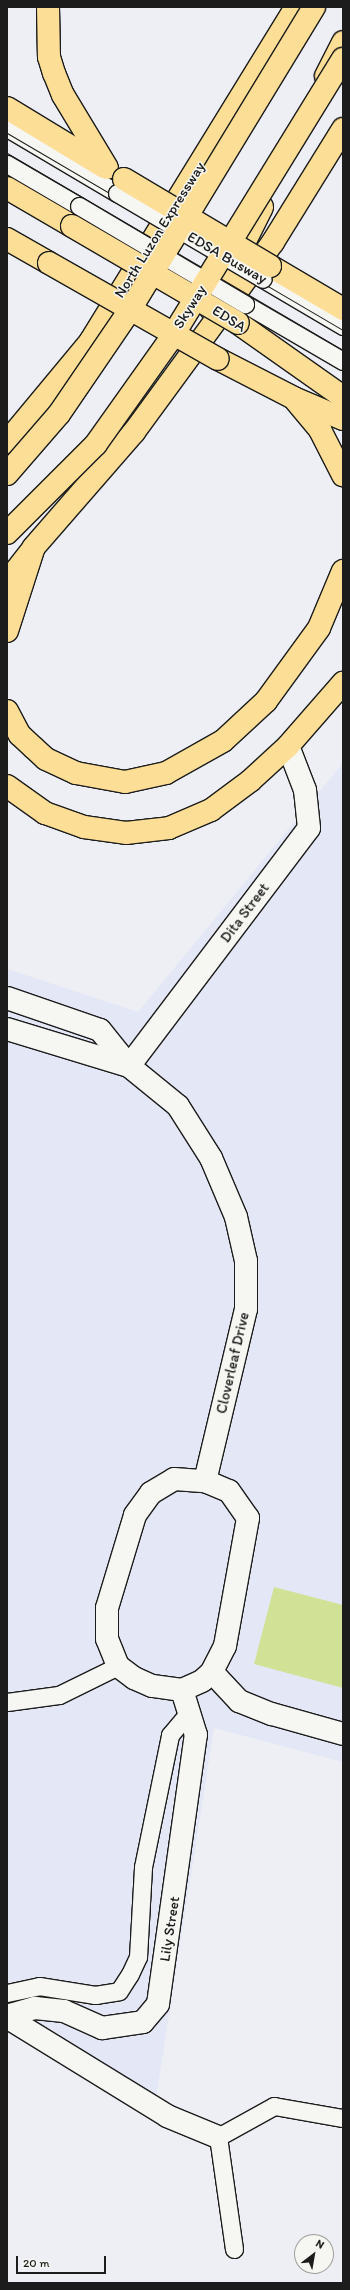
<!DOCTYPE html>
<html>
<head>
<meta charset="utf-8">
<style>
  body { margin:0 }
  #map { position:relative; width:350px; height:2290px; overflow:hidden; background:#edeff4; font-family:Itim,sans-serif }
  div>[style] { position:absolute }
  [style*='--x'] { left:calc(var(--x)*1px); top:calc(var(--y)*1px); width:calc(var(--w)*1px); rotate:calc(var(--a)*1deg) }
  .built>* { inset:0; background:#e3e7f6 }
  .green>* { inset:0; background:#d1e296 }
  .roads { filter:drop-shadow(1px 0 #1c1c1c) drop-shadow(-1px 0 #1c1c1c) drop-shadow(0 1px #1c1c1c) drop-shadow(0 -1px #1c1c1c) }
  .lane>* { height:17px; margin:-8.5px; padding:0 8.5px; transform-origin:8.5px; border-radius:8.5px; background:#f6f6f2 }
  .street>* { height:22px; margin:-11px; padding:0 11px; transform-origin:11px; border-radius:11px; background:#f6f6f2 }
  .primary>* { height:22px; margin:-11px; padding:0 11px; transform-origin:11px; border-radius:11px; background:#fdde96 }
  .highway>* { height:22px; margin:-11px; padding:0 11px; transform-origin:11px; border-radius:11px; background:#fdde96 }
  .tram>* { height:1px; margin:-0.5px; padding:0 0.5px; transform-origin:0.5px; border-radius:0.5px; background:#1c1c1c }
  .bridges { filter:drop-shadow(1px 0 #1c1c1c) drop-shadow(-1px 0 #1c1c1c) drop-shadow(0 1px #1c1c1c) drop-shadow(0 -1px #1c1c1c) }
  .lane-bridge>* { height:17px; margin:-8.5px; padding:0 8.5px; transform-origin:8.5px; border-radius:8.5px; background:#f6f6f2 }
  .highway-bridge>* { height:22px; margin:-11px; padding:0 11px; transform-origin:11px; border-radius:11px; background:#fdde96 }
  span { translate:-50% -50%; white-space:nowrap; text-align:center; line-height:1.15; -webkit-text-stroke:3px #f6f6f2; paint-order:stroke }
  .street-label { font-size:15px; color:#1c1c1c }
  .frame { position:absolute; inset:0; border:8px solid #1c1c1c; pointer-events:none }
  .north { position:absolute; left:294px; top:2234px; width:40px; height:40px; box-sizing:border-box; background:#f6f6f2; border:1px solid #9f9f9c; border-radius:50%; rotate:31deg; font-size:11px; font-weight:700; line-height:16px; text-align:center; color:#1c1c1c }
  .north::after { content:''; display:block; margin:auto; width:14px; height:18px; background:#1c1c1c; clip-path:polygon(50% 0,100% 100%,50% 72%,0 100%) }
  .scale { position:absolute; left:16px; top:2256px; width:90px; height:18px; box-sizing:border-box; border:2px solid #1c1c1c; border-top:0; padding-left:5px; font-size:12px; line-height:14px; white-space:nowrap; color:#1c1c1c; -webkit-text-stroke:3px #f6f6f2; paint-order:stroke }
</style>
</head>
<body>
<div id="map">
  <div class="built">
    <div style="clip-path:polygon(343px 763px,343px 1762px,214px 1728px,155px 2104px,7px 2012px,7px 969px,138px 1012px)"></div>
  </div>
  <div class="green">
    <div style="clip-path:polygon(274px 1587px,343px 1605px,343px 1688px,254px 1664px)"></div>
  </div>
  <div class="roads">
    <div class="lane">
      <div style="--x:7;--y:128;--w:128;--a:30.6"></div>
      <div style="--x:7;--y:164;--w:83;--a:30.3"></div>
      <div style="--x:263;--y:279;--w:93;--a:30.4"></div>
      <div style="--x:245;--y:304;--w:113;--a:30.2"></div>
      <div style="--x:7;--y:1702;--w:52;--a:-7.7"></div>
      <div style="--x:59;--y:1695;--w:66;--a:-26.2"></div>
      <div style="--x:7;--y:1993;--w:33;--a:-12"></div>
      <div style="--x:39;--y:1986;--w:57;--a:9.1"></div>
      <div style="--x:95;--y:1995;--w:24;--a:-9"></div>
      <div style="--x:119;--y:1991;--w:20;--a:-57"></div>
      <div style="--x:130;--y:1974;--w:19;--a:-65"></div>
      <div style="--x:138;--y:1957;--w:90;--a:-86.8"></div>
      <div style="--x:143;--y:1867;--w:135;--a:-78.4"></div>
      <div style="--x:170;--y:1735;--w:31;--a:-50"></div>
      <div style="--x:234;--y:2249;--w:113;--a:-98.1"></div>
      <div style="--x:218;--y:2137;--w:64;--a:-29"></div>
      <div style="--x:274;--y:2106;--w:70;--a:9.9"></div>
    </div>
    <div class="street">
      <div style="--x:7;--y:998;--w:98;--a:19"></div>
      <div style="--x:100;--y:1030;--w:46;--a:51.1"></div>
      <div style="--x:129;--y:1066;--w:63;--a:39.2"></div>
      <div style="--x:178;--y:1106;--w:62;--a:57.6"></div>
      <div style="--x:211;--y:1158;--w:64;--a:67"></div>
      <div style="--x:236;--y:1217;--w:45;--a:77.2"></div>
      <div style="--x:246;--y:1261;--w:48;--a:90"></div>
      <div style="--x:246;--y:1309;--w:177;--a:103.4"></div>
      <div style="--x:7;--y:1029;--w:127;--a:16.9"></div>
      <div style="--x:129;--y:1066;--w:298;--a:-52.9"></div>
      <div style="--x:309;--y:828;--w:38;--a:-96"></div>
      <div style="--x:305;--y:790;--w:47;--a:-111.1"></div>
      <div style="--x:174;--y:1479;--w:31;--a:4"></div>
      <div style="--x:205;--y:1481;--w:26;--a:23"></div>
      <div style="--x:229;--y:1491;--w:33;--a:55"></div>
      <div style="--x:248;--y:1518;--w:130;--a:100.2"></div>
      <div style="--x:225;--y:1646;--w:29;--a:117"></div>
      <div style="--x:212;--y:1672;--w:13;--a:138"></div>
      <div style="--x:202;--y:1681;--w:22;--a:156"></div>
      <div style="--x:182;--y:1690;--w:30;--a:-172"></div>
      <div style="--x:152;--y:1686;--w:20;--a:-156"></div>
      <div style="--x:134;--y:1678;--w:20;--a:-143"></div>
      <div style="--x:118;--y:1666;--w:29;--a:-112"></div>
      <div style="--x:107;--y:1639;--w:31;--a:-90"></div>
      <div style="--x:107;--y:1608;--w:97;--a:-73.2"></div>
      <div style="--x:135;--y:1515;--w:27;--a:-54"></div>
      <div style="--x:151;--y:1493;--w:27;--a:-31"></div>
      <div style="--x:212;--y:1672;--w:40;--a:47"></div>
      <div style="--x:239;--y:1701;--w:35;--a:22"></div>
      <div style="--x:272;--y:1714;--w:74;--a:15.7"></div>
      <div style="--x:8;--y:2018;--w:187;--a:31.6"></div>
      <div style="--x:167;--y:2116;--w:55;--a:22.4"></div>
      <div style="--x:7;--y:2020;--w:6;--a:-59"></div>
      <div style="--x:10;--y:2015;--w:26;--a:-16"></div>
      <div style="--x:35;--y:2008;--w:29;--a:6"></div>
      <div style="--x:64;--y:2011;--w:42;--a:24.1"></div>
      <div style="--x:102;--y:2028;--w:41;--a:-8.3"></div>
      <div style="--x:143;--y:2022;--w:23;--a:-50"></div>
      <div style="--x:158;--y:2004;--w:272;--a:-82"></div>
      <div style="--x:196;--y:1735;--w:47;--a:-107.3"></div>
    </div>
    <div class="primary">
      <div style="--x:7;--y:582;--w:41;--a:-52"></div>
    </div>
    <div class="highway">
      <div style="--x:48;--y:7;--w:50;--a:88.9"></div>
      <div style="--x:49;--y:57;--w:17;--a:73"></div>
      <div style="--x:54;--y:73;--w:24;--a:68"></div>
      <div style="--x:63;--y:95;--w:85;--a:58.9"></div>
      <div style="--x:326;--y:76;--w:38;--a:-63"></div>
      <div style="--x:7;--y:108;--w:114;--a:31.3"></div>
      <div style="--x:7;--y:188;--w:75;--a:30.3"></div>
      <div style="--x:7;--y:239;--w:48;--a:29.7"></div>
      <div style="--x:270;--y:266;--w:85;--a:30.5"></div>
      <div style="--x:211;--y:309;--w:114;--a:-63.4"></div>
      <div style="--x:238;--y:323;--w:128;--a:35.2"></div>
      <div style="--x:218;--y:359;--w:85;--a:27.2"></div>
      <div style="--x:294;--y:398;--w:53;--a:23.2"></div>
      <div style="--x:296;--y:401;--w:38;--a:50"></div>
      <div style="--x:320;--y:430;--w:51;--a:62.9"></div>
      <div style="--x:7;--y:442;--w:130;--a:-50.3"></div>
      <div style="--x:90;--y:342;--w:393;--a:-58.4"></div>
      <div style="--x:7;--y:631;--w:88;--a:-72.2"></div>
      <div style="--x:34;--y:547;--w:152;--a:-49"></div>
      <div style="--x:134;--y:432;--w:235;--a:-53.8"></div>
      <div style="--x:273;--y:242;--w:133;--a:-58.2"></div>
      <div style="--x:7;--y:711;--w:27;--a:62"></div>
      <div style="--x:20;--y:735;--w:19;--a:43"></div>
      <div style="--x:34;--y:748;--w:16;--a:43"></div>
      <div style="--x:46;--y:759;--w:33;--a:25"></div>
      <div style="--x:76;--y:773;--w:50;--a:10.4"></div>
      <div style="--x:125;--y:782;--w:42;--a:-12.4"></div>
      <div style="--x:166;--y:773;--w:65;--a:-29.3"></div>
      <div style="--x:223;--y:741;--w:59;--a:-42.9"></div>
      <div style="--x:266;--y:701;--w:90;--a:-54"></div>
      <div style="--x:319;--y:628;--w:62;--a:-67.2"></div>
      <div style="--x:7;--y:786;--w:47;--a:35.4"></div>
      <div style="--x:45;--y:813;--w:41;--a:19.7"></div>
      <div style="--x:84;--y:827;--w:42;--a:8.1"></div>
      <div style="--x:126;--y:833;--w:43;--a:-6.6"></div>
      <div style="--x:169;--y:828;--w:46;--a:-23.2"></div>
      <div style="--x:211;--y:810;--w:49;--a:-36.6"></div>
      <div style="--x:250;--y:781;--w:52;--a:-42.6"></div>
      <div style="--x:288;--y:746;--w:84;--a:-48.9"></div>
    </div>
  </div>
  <div class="tram">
    <div style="--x:7;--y:133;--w:389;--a:30.4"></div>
    <div style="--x:7;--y:153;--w:389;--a:30.4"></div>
  </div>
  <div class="bridges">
    <div class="lane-bridge">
      <div style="--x:117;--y:193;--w:169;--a:30.5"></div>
      <div style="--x:79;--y:206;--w:193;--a:30.6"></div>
    </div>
    <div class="highway-bridge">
      <div style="--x:124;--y:179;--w:170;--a:30.8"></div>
      <div style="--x:72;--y:226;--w:192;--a:30.3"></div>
      <div style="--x:49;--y:263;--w:194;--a:29.6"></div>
      <div style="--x:7;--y:474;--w:79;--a:-49.1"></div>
      <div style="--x:59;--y:414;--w:122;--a:-55.7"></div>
      <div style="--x:128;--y:313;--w:358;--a:-58.7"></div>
      <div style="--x:7;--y:533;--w:126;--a:-45"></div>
      <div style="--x:96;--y:444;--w:128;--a:-54.6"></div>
      <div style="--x:170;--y:340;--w:330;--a:-58.4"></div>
    </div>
  </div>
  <div class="street-label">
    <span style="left:160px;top:230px;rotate:-58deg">North Luzon Expressway</span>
    <span style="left:227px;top:258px;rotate:30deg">EDSA Busway</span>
    <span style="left:190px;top:307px;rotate:-58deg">Skyway</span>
    <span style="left:229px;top:319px;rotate:32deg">EDSA</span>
    <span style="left:245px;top:913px;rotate:-53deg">Dita Street</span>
    <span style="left:233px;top:1363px;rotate:-77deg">Cloverleaf Drive</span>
    <span style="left:170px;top:1929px;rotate:-81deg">Lily Street</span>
  </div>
  <div class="frame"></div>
  <div class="north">N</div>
  <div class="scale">20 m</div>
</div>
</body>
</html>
